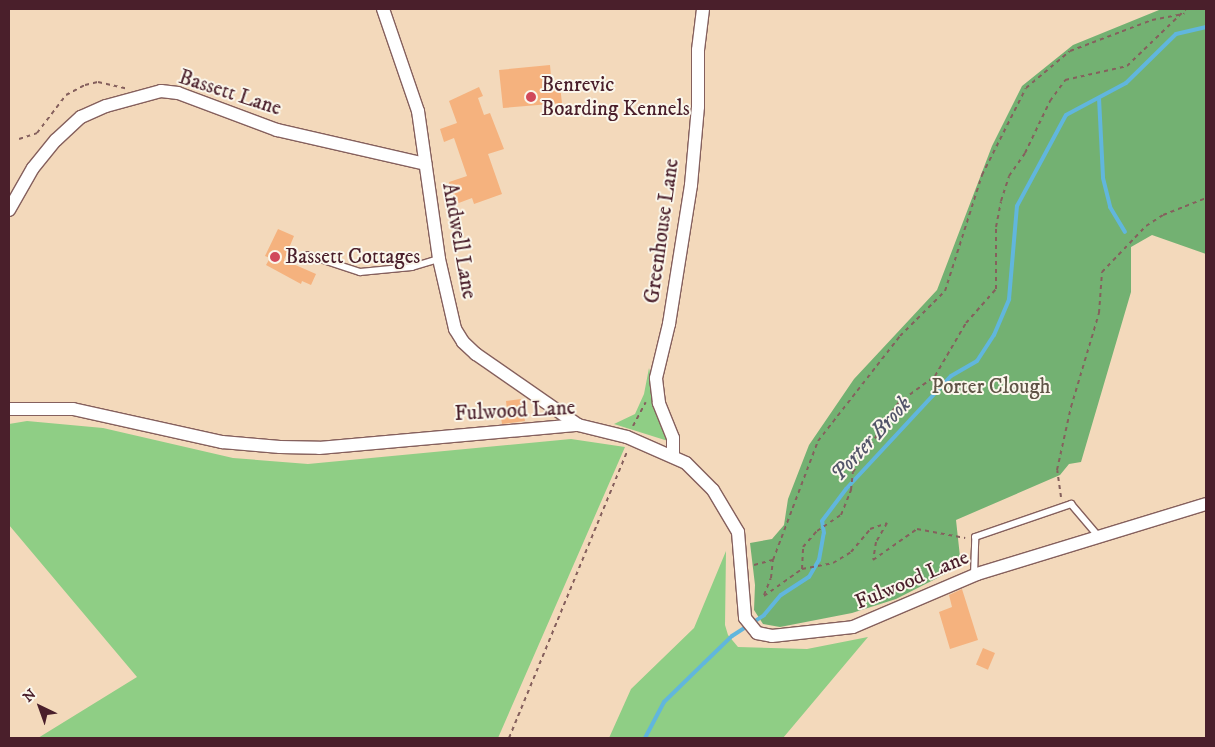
<!DOCTYPE html>
<html>
<head>
<meta charset="utf-8">
<style>
  body { margin:0 }
  #map { position:relative; width:1215px; height:747px; overflow:hidden; background:#f3d9bb; font-family:"IM FELL DW Pica",serif }
  div>[style] { position:absolute }
  [style*='--x'] { left:calc(var(--x)*1px); top:calc(var(--y)*1px); width:calc(var(--w)*1px); rotate:calc(var(--a)*1deg) }
  .green>* { inset:0; background:#8fce85 }
  .forest>* { inset:0; background:#73b172 }
  .stream>* { height:4px; margin:-2px; padding:0 2px; transform-origin:2px; border-radius:2px; background:#61b6dd }
  .building>* { inset:0; background:#f5b27e; transform-origin:0 0 }
  .path>* { height:2px; margin-top:-1px; transform-origin:0; background:repeating-linear-gradient(90deg,#85605d 0 4px,transparent 0 8px) }
  .roads { filter:drop-shadow(1px 0 #85605d) drop-shadow(-1px 0 #85605d) drop-shadow(0 1px #85605d) drop-shadow(0 -1px #85605d) }
  .lane>* { height:6px; margin:-3px; padding:0 3px; transform-origin:3px; border-radius:3px; background:#fff }
  .street>* { height:12px; margin:-6px; padding:0 6px; transform-origin:6px; border-radius:6px; background:#fff }
  .dots>* { width:14px; height:14px; translate:-50% -50%; box-sizing:border-box; border:2px solid #fbf7ec; border-radius:50% }
  span { translate:-50% -50%; white-space:nowrap; text-align:center; line-height:1.15; -webkit-text-stroke:4px #fbf7ec; paint-order:stroke }
  .poi-label { font-size:21px; color:#4a1f2b }
  .left { translate:0 -50%; text-align:left }
  .street-label { font-size:21px; color:#4a1f2b }
  .park-label { font-size:21px; color:#5f5446 }
  .water-label { font-size:22px; color:#525469; font-style:italic }
  .frame { position:absolute; inset:0; border:10px solid #4a1f2b; pointer-events:none }
  .north { position:absolute; left:15px; top:682px; width:50px; height:50px; -webkit-text-stroke:4px #fbf7ec; paint-order:stroke; rotate:318deg; font-size:14px; font-weight:700; line-height:20px; text-align:center; color:#4a1f2b }
  .north::after { content:''; display:block; margin:auto; width:18px; height:22px; background:#4a1f2b; clip-path:polygon(50% 0,100% 100%,50% 72%,0 100%) }
</style>
</head>
<body>
<div id="map">
  <div class="green">
    <div style="clip-path:polygon(649px 368px,657px 402px,668px 441px,614px 424px,635px 414px,644px 394px)"></div>
    <div style="clip-path:polygon(27px 421px,103px 428px,233px 458px,308px 464px,571px 439px,625px 447px,498px 738px,38px 738px,137px 677px,9px 525px,9px 424px)"></div>
    <div style="clip-path:polygon(726px 551px,725px 625px,728px 635px,738px 647px,807px 649px,868px 637px,783px 738px,609px 738px,631px 689px,694px 628px)"></div>
  </div>
  <div class="forest">
    <div style="clip-path:polygon(1206px 9px,1206px 254px,1152px 235px,1131px 247px,1131px 292px,1081px 462px,1069px 464px,1060px 475px,956px 520px,961px 566px,896px 599px,852px 613px,780px 627px,763px 624px,754px 610px,755px 585px,750px 543px,772px 539px,784px 525px,788px 499px,809px 445px,854px 379px,937px 290px,992px 146px,1022px 86px,1073px 45px,1159px 10px)"></div>
  </div>
  <div class="stream">
    <div style="--x:1099;--y:98;--w:80;--a:87.1"></div>
    <div style="--x:1103;--y:178;--w:30;--a:76"></div>
    <div style="--x:1110;--y:207;--w:29;--a:59"></div>
    <div style="--x:645;--y:738;--w:41;--a:-62.2"></div>
    <div style="--x:664;--y:702;--w:56;--a:-44.3"></div>
    <div style="--x:704;--y:663;--w:39;--a:-44"></div>
    <div style="--x:732;--y:636;--w:38;--a:-33"></div>
    <div style="--x:764;--y:615;--w:26;--a:-50"></div>
    <div style="--x:781;--y:595;--w:33;--a:-33"></div>
    <div style="--x:809;--y:577;--w:20;--a:-60"></div>
    <div style="--x:819;--y:560;--w:27;--a:-80"></div>
    <div style="--x:824;--y:533;--w:12;--a:-99"></div>
    <div style="--x:822;--y:521;--w:40;--a:-53"></div>
    <div style="--x:846;--y:489;--w:154;--a:-47.1"></div>
    <div style="--x:951;--y:376;--w:30;--a:-30"></div>
    <div style="--x:977;--y:361;--w:31;--a:-57"></div>
    <div style="--x:994;--y:335;--w:39;--a:-67"></div>
    <div style="--x:1009;--y:299;--w:93;--a:-85.1"></div>
    <div style="--x:1017;--y:206;--w:103;--a:-61.7"></div>
    <div style="--x:1066;--y:115;--w:68;--a:-28.1"></div>
    <div style="--x:1126;--y:83;--w:70;--a:-44.4"></div>
    <div style="--x:1176;--y:34;--w:31;--a:-13"></div>
  </div>
  <div class="building">
    <div style="clip-path:polygon(550px 65px,552px 87px,560px 86px,562px 103px,503px 108px,499px 70px)"></div>
    <div style="clip-path:polygon(479px 87px,483px 96px,478px 98px,484px 115px,490px 113px,504px 149px,488px 154px,502px 194px,474px 204px,472px 198px,456px 204px,449px 182px,467px 176px,454px 138px,444px 142px,440px 129px,457px 123px,449px 101px)"></div>
    <div style="clip-path:polygon(278px 229px,294px 236px,284px 260px,316px 274px,311px 285px,302px 281px,301px 284px,266px 265px,270px 258px,265px 256px)"></div>
    <div style="clip-path:polygon(521px 399px,525px 421px,502px 424px,500px 411px,507px 410px,506px 401px)"></div>
    <div style="clip-path:polygon(962px 589px,978px 640px,950px 649px,939px 612px,952px 607px,949px 595px)"></div>
    <div style="left:983px;top:648px;width:13px;height:18px;rotate:23deg"></div>
  </div>
  <div class="path">
    <div style="--x:19;--y:139;--w:19;--a:-18"></div>
    <div style="--x:37;--y:133;--w:48;--a:-52.7"></div>
    <div style="--x:66;--y:95;--w:21;--a:-28"></div>
    <div style="--x:85;--y:85;--w:13;--a:-13"></div>
    <div style="--x:98;--y:82;--w:28;--a:13"></div>
    <div style="--x:633;--y:426;--w:27;--a:-62"></div>
    <div style="--x:1061;--y:497;--w:27;--a:-98"></div>
    <div style="--x:1057;--y:470;--w:65;--a:-77.5"></div>
    <div style="--x:1071;--y:407;--w:98;--a:-73.4"></div>
    <div style="--x:1099;--y:313;--w:41;--a:-85.8"></div>
    <div style="--x:1102;--y:272;--w:64;--a:-46.3"></div>
    <div style="--x:1146;--y:226;--w:20;--a:-33"></div>
    <div style="--x:1163;--y:215;--w:46;--a:-21.6"></div>
    <div style="--x:873;--y:560;--w:54;--a:-35.2"></div>
    <div style="--x:917;--y:529;--w:49;--a:10.6"></div>
    <div style="--x:754;--y:565;--w:20;--a:-15"></div>
    <div style="--x:802;--y:569;--w:32;--a:-11"></div>
    <div style="--x:833;--y:563;--w:21;--a:-31"></div>
    <div style="--x:851;--y:552;--w:30;--a:-50"></div>
    <div style="--x:870;--y:529;--w:18;--a:-19"></div>
    <div style="--x:887;--y:523;--w:22;--a:120"></div>
    <div style="--x:876;--y:542;--w:18;--a:99"></div>
    <div style="--x:764;--y:595;--w:18;--a:-68"></div>
    <div style="--x:771;--y:578;--w:18;--a:-84"></div>
    <div style="--x:773;--y:560;--w:127;--a:-69.3"></div>
    <div style="--x:818;--y:441;--w:133;--a:-52"></div>
    <div style="--x:900;--y:336;--w:64;--a:-45"></div>
    <div style="--x:945;--y:291;--w:122;--a:-72.3"></div>
    <div style="--x:982;--y:175;--w:97;--a:-63.2"></div>
    <div style="--x:1026;--y:88;--w:57;--a:-40.1"></div>
    <div style="--x:1070;--y:51;--w:88;--a:-20.7"></div>
    <div style="--x:1152;--y:20;--w:33;--a:-11"></div>
    <div style="--x:764;--y:596;--w:47;--a:-35.4"></div>
    <div style="--x:802;--y:569;--w:22;--a:-87"></div>
    <div style="--x:803;--y:547;--w:21;--a:-49"></div>
    <div style="--x:817;--y:531;--w:29;--a:-34"></div>
    <div style="--x:841;--y:515;--w:27;--a:-68"></div>
    <div style="--x:851;--y:490;--w:18;--a:-84"></div>
    <div style="--x:853;--y:472;--w:81;--a:-57.1"></div>
    <div style="--x:897;--y:404;--w:47;--a:-36.4"></div>
    <div style="--x:935;--y:376;--w:61;--a:-59.7"></div>
    <div style="--x:966;--y:323;--w:45;--a:-48.6"></div>
    <div style="--x:996;--y:289;--w:62;--a:-90"></div>
    <div style="--x:996;--y:227;--w:26;--a:-79"></div>
    <div style="--x:1001;--y:201;--w:26;--a:-72"></div>
    <div style="--x:1009;--y:176;--w:28;--a:-55"></div>
    <div style="--x:1025;--y:153;--w:58;--a:-64.3"></div>
    <div style="--x:1050;--y:101;--w:26;--a:-54"></div>
    <div style="--x:1065;--y:80;--w:64;--a:-12.7"></div>
    <div style="--x:1127;--y:66;--w:82;--a:-44"></div>
    <div style="--x:509;--y:738;--w:309;--a:-67.6"></div>
  </div>
  <div class="roads">
    <div class="lane">
      <div style="--x:308;--y:255;--w:55;--a:18.1"></div>
      <div style="--x:360;--y:272;--w:52;--a:-5.5"></div>
      <div style="--x:412;--y:267;--w:28;--a:-17"></div>
      <div style="--x:974;--y:575;--w:38;--a:-88"></div>
      <div style="--x:975;--y:537;--w:102;--a:-19"></div>
      <div style="--x:1071;--y:504;--w:43;--a:49.7"></div>
    </div>
    <div class="street">
      <div style="--x:383;--y:9;--w:108;--a:71.1"></div>
      <div style="--x:418;--y:111;--w:149;--a:81.9"></div>
      <div style="--x:439;--y:259;--w:72;--a:77.1"></div>
      <div style="--x:455;--y:329;--w:15;--a:58"></div>
      <div style="--x:463;--y:342;--w:18;--a:43"></div>
      <div style="--x:476;--y:354;--w:124;--a:34.8"></div>
      <div style="--x:9;--y:210;--w:48;--a:-60.3"></div>
      <div style="--x:33;--y:168;--w:36;--a:-51"></div>
      <div style="--x:56;--y:140;--w:34;--a:-43"></div>
      <div style="--x:81;--y:117;--w:27;--a:-24"></div>
      <div style="--x:106;--y:106;--w:57;--a:-15.3"></div>
      <div style="--x:161;--y:91;--w:17;--a:7"></div>
      <div style="--x:178;--y:93;--w:106;--a:20.5"></div>
      <div style="--x:277;--y:130;--w:152;--a:12.9"></div>
      <div style="--x:9;--y:409;--w:64;--a:0"></div>
      <div style="--x:73;--y:409;--w:153;--a:12.5"></div>
      <div style="--x:222;--y:442;--w:58;--a:4.9"></div>
      <div style="--x:280;--y:447;--w:39;--a:1"></div>
      <div style="--x:319;--y:448;--w:260;--a:-5.1"></div>
      <div style="--x:578;--y:425;--w:50;--a:13.8"></div>
      <div style="--x:627;--y:437;--w:64;--a:23.8"></div>
      <div style="--x:686;--y:463;--w:38;--a:45"></div>
      <div style="--x:713;--y:490;--w:49;--a:59.2"></div>
      <div style="--x:738;--y:532;--w:86;--a:85.3"></div>
      <div style="--x:745;--y:618;--w:19;--a:51"></div>
      <div style="--x:757;--y:633;--w:15;--a:11"></div>
      <div style="--x:772;--y:636;--w:81;--a:-6.3"></div>
      <div style="--x:853;--y:627;--w:135;--a:-23.1"></div>
      <div style="--x:977;--y:574;--w:239;--a:-17"></div>
      <div style="--x:673;--y:455;--w:17;--a:-90"></div>
      <div style="--x:673;--y:438;--w:38;--a:-112"></div>
      <div style="--x:659;--y:403;--w:25;--a:-97"></div>
      <div style="--x:656;--y:378;--w:56;--a:-76.5"></div>
      <div style="--x:669;--y:324;--w:141;--a:-81"></div>
      <div style="--x:691;--y:185;--w:78;--a:-84.9"></div>
      <div style="--x:698;--y:107;--w:57;--a:-90"></div>
      <div style="--x:698;--y:50;--w:41;--a:-83"></div>
    </div>
  </div>
  <div class="dots">
    <div style="left:531px;top:97px;background:#d1495b"></div>
    <div style="left:275px;top:257px;background:#d1495b"></div>
  </div>
  <div class="poi-label">
    <span class="left" style="left:541px;top:97px">Benrevic<br>Boarding Kennels</span>
    <span class="left" style="left:285px;top:257px">Bassett Cottages</span>
  </div>
  <div class="street-label">
    <span style="left:230px;top:93px;rotate:18deg">Bassett Lane</span>
    <span style="left:662px;top:231px;rotate:-82deg">Greenhouse Lane</span>
    <span style="left:459px;top:241px;rotate:80deg">Andwell Lane</span>
    <span style="left:515px;top:411px;rotate:-3deg">Fulwood Lane</span>
    <span style="left:912px;top:580px;rotate:-23deg">Fulwood Lane</span>
  </div>
  <div class="park-label">
    <span style="left:991px;top:387px">Porter Clough</span>
  </div>
  <div class="water-label">
    <span style="left:871px;top:439px;rotate:-47deg">Porter Brook</span>
  </div>
  <div class="frame"></div>
  <div class="north">N</div>
</div>
</body>
</html>
